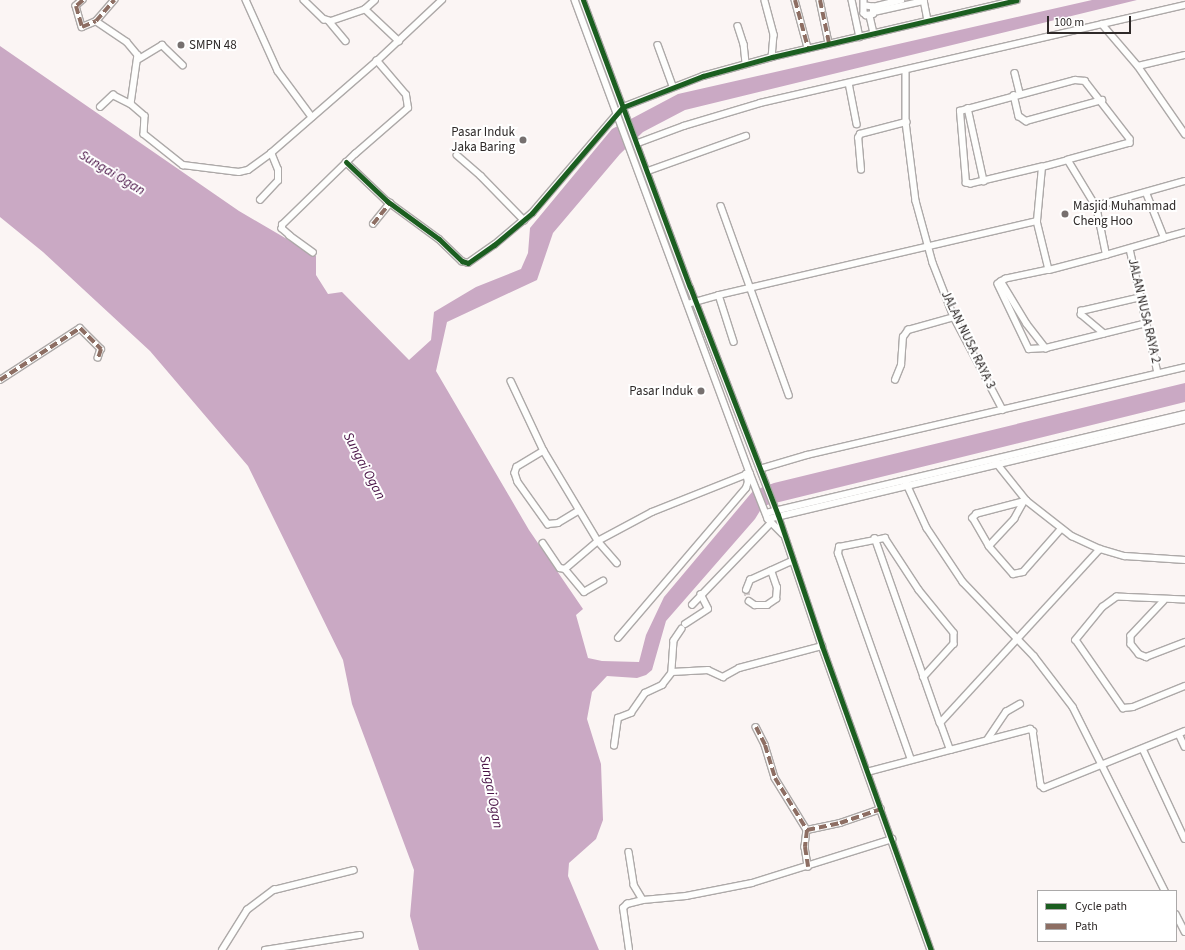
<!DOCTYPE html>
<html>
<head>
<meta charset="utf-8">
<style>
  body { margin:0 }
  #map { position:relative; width:1185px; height:950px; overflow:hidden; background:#fbf5f4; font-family:"Source Sans 3",sans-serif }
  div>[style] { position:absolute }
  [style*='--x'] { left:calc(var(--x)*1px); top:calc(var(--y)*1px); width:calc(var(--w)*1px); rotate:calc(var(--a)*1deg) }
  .water>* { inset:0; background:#caa9c4 }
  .minor-tunnel>* { height:5.5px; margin-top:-2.75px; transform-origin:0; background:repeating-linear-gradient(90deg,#d2cccb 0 5.5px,transparent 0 8.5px) }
  .roads { filter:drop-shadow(1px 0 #ada9a8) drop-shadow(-1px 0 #ada9a8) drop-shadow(0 1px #ada9a8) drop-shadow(0 -1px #ada9a8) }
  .minor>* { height:5.5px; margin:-2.75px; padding:0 2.75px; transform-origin:2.75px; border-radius:2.75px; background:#fefefd }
  .quiet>* { height:4px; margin-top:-2px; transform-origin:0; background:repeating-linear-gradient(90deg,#8d6e63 0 8px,transparent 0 12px) }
  .cycleway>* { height:5px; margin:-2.5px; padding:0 2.5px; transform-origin:2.5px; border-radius:2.5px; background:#1b5e20 }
  .dots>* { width:11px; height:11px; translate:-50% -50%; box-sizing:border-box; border:2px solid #fff; border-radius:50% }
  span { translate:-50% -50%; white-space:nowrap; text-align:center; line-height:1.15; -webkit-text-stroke:4px #fff; paint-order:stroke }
  .poi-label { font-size:13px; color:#2e2928 }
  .left { translate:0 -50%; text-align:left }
  .right { translate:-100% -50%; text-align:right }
  .street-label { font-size:13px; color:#2e2928 }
  .water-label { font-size:14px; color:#4a1447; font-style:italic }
  .legend { position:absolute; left:1037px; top:890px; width:140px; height:52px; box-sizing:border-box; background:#fff; border:1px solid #aba9a9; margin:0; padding:5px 7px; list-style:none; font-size:12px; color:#2e2928 }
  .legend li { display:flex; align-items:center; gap:8px; height:20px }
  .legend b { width:20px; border:1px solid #aba9a9 }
  .scale { position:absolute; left:1047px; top:16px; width:84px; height:18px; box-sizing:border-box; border:2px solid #2e2928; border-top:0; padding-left:5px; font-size:12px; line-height:14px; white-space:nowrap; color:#2e2928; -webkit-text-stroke:3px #fff; paint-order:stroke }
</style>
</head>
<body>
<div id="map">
  <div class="water">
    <div style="clip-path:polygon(1092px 0,1137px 0,685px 110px,643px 132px,620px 154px,553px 233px,537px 280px,447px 322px,436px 371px,529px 530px,583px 609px,576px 615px,588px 658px,602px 661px,639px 662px,646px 635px,664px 597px,753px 491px,774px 483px,1185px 383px,1185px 402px,763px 506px,755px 519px,666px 621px,652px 670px,646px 675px,637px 678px,607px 676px,592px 692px,587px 719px,601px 764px,603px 820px,596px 839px,569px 863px,568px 876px,599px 950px,419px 950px,410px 916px,414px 870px,352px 704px,343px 660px,248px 466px,150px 351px,43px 252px,0 217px,0 46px,239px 211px,316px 256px,316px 275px,328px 294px,342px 292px,409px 360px,431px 340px,434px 312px,476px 287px,521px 269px,528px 253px,530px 228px,612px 129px,678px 94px)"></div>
  </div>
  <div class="minor-tunnel">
    <div style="--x:746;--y:590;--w:11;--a:75"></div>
  </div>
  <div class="roads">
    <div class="minor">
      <div style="--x:83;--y:0;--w:9;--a:139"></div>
      <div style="--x:76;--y:6;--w:22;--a:74"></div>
      <div style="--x:82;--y:27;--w:15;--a:-23"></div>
      <div style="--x:96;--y:21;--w:28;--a:-49"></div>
      <div style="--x:246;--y:0;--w:78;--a:65.7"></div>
      <div style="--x:278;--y:71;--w:57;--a:53.5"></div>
      <div style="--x:304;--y:0;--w:28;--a:44"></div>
      <div style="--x:324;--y:19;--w:7;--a:16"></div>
      <div style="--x:331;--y:21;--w:36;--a:-19"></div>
      <div style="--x:365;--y:9;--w:47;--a:43.3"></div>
      <div style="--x:575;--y:0;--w:504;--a:69.7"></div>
      <div style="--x:750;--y:473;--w:49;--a:68.6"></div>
      <div style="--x:768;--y:519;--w:21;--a:45"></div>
      <div style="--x:583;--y:0;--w:306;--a:69.6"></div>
      <div style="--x:690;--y:287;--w:244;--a:68.9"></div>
      <div style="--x:778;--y:515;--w:138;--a:71.4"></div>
      <div style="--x:822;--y:646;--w:323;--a:70.3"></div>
      <div style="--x:795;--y:0;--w:50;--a:74.8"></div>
      <div style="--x:820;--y:0;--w:44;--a:78.2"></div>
      <div style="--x:852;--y:0;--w:38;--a:78"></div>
      <div style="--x:864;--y:0;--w:13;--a:90"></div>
      <div style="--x:864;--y:13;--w:3;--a:45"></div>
      <div style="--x:866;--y:15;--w:7;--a:-8"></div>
      <div style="--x:873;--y:14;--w:7;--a:-90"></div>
      <div style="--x:873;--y:7;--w:7;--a:-172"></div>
      <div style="--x:924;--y:0;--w:21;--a:79"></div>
      <div style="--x:765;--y:1;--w:35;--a:75"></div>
      <div style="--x:774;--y:35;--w:22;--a:95"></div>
      <div style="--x:873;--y:7;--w:29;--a:-14"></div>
      <div style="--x:365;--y:9;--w:13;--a:-42"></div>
      <div style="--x:874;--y:12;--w:51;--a:-12.4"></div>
      <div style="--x:870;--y:16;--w:18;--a:77"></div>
      <div style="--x:96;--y:21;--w:37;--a:34"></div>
      <div style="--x:127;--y:42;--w:17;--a:50"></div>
      <div style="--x:138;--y:55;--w:49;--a:98.1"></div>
      <div style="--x:131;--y:104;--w:18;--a:41"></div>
      <div style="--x:145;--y:116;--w:18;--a:93"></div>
      <div style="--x:144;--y:134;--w:50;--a:38.5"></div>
      <div style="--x:183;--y:165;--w:56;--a:7.1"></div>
      <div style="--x:239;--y:172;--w:9;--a:-13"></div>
      <div style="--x:248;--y:170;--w:29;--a:-36"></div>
      <div style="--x:271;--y:153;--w:140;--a:-41"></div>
      <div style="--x:377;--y:61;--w:89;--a:-43.2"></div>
      <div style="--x:329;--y:21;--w:26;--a:50"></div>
      <div style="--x:1102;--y:24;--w:55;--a:49.4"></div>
      <div style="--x:1138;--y:66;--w:83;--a:55.3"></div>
      <div style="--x:738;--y:26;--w:19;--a:72"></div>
      <div style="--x:744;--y:44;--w:20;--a:84"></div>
      <div style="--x:658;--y:45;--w:44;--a:69.9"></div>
      <div style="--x:139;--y:59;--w:27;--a:-31"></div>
      <div style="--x:162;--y:45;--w:29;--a:44"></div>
      <div style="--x:1138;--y:66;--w:48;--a:-13.2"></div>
      <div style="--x:906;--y:70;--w:52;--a:90"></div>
      <div style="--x:906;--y:122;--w:80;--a:82.8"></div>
      <div style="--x:916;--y:201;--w:64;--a:74.7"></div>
      <div style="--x:933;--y:263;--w:58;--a:68.7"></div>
      <div style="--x:954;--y:317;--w:105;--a:62.2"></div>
      <div style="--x:1015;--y:73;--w:21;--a:76"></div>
      <div style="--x:849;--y:83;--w:42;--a:79"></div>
      <div style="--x:1014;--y:95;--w:22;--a:77"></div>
      <div style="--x:1019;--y:116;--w:9;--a:36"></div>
      <div style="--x:1026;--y:121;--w:79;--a:-15.4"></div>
      <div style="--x:100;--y:107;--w:18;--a:-43"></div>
      <div style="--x:113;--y:95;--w:20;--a:27"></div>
      <div style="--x:968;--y:108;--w:75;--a:77.6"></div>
      <div style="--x:638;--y:143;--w:49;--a:-20.3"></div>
      <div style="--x:684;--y:126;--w:79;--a:-16.8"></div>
      <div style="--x:760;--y:103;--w:436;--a:-13"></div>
      <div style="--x:457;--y:155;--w:32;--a:41"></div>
      <div style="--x:481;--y:176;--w:62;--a:45.7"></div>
      <div style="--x:346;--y:162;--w:57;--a:43.6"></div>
      <div style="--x:387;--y:201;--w:64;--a:36.2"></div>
      <div style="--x:439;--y:239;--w:32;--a:44"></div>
      <div style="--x:462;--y:261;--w:6;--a:18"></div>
      <div style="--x:468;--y:263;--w:32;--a:-35"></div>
      <div style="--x:494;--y:245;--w:50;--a:-40.1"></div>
      <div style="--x:532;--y:213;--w:140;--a:-49.4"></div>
      <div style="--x:623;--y:107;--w:86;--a:-21.2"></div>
      <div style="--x:703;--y:76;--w:72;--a:-15.4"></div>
      <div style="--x:772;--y:57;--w:251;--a:-13.1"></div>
      <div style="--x:1042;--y:167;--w:73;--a:166.5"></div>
      <div style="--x:971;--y:184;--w:5;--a:-169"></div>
      <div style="--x:966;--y:183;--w:72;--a:-94.8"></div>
      <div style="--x:960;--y:111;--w:119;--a:-15.1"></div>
      <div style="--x:1075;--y:80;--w:10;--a:6"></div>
      <div style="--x:1085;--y:81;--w:73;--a:52.2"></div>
      <div style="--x:1130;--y:139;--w:4;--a:90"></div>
      <div style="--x:1130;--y:143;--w:64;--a:164.7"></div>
      <div style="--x:861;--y:170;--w:32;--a:-95"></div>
      <div style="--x:858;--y:138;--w:4;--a:-63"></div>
      <div style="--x:860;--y:134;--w:48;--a:-14.6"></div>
      <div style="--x:648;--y:171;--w:104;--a:-19.7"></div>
      <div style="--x:260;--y:200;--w:26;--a:-47"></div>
      <div style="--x:278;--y:181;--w:11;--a:-90"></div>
      <div style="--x:278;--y:170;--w:18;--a:-112"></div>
      <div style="--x:721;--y:206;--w:201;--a:70.2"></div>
      <div style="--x:1037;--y:221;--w:50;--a:76.2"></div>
      <div style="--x:1049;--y:270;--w:59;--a:-14.7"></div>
      <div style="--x:1106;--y:255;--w:50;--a:-101.5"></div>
      <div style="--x:373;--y:224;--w:27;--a:-51"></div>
      <div style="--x:1164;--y:238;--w:22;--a:-16"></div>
      <div style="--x:1130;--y:249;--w:127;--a:77.3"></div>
      <div style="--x:313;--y:253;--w:29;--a:-144"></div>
      <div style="--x:290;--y:236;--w:11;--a:-139"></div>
      <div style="--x:282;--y:229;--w:4;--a:-90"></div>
      <div style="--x:282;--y:225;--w:102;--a:-44.2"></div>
      <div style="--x:355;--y:154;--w:70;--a:-41"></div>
      <div style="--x:408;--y:108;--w:13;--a:-99"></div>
      <div style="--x:406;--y:95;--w:45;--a:-130.5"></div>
      <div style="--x:1106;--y:255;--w:60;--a:-16.3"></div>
      <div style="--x:1164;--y:238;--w:48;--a:-111.8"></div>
      <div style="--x:1049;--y:270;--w:44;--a:168.2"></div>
      <div style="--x:1006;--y:279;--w:9;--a:148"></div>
      <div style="--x:998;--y:284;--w:72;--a:64.5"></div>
      <div style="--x:1029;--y:349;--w:17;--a:-3"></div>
      <div style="--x:1046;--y:348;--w:104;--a:-13.9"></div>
      <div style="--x:1001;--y:281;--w:50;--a:58.8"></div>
      <div style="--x:1027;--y:324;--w:31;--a:52"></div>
      <div style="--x:719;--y:295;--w:49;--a:72.3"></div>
      <div style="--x:688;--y:304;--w:32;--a:-16"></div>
      <div style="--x:719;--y:295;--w:326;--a:-13.1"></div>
      <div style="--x:1037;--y:221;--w:54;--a:-84.7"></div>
      <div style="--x:1042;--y:167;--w:27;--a:-15"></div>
      <div style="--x:1068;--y:160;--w:54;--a:58.7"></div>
      <div style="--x:1096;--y:206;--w:92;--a:-15.7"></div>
      <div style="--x:1104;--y:334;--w:30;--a:-140"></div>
      <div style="--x:1081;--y:315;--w:4;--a:-90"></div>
      <div style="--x:1081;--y:311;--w:62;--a:-13.1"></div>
      <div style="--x:0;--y:380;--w:95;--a:-33"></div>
      <div style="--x:80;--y:328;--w:30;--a:45"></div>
      <div style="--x:101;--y:349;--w:9;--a:108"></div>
      <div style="--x:895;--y:380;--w:16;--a:-68"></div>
      <div style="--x:901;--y:365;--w:28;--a:-86"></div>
      <div style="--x:903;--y:337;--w:9;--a:-54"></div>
      <div style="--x:908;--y:330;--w:48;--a:-15.8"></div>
      <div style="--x:511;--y:381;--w:77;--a:64.8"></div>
      <div style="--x:544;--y:451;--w:105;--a:59"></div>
      <div style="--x:598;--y:541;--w:61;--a:-28.2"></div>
      <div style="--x:652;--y:512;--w:105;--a:-21.7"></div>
      <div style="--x:544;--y:451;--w:31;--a:149"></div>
      <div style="--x:517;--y:467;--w:6;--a:108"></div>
      <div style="--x:515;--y:473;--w:9;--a:72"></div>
      <div style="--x:518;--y:482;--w:52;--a:54.5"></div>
      <div style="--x:548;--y:524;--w:10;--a:-6"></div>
      <div style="--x:558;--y:523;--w:23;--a:-31"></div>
      <div style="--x:995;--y:461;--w:51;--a:51.3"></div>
      <div style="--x:1027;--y:501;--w:57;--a:37.9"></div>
      <div style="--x:1072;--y:536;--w:31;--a:25"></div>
      <div style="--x:1100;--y:549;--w:26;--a:16"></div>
      <div style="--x:1125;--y:556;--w:60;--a:3.8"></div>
      <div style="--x:760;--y:469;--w:49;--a:-16.6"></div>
      <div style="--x:807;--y:455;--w:388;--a:-13.1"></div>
      <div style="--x:905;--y:480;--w:53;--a:65.4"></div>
      <div style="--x:927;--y:528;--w:65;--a:56.3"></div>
      <div style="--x:963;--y:582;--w:103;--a:46.2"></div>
      <div style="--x:1034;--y:656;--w:64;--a:52.6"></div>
      <div style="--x:1073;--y:707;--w:206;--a:63.4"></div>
      <div style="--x:1027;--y:501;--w:52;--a:165.4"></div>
      <div style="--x:977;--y:514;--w:6;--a:135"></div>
      <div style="--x:973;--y:518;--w:32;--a:60"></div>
      <div style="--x:989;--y:546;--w:37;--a:49"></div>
      <div style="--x:1013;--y:574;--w:10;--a:-11"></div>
      <div style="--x:1023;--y:572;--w:57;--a:-48.5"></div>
      <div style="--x:766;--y:513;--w:431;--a:-13.3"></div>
      <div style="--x:768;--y:519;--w:429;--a:-13.4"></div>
      <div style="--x:875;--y:538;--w:196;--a:70.6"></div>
      <div style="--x:543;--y:543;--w:30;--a:56"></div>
      <div style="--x:560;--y:568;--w:5;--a:11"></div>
      <div style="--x:565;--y:569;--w:30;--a:50"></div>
      <div style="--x:584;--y:592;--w:22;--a:-30"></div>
      <div style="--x:989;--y:546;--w:37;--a:-47"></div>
      <div style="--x:1014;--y:519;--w:18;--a:-61"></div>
      <div style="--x:565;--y:569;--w:43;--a:-40.3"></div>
      <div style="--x:598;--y:541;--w:29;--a:49"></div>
      <div style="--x:746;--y:590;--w:11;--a:-68"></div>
      <div style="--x:750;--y:580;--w:46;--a:-24.3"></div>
      <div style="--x:1185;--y:600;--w:68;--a:-177.5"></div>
      <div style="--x:1117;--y:597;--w:17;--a:144"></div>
      <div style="--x:1103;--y:607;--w:43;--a:129.3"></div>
      <div style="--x:1076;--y:640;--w:83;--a:55.3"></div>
      <div style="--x:1123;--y:708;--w:10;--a:-6"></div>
      <div style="--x:1133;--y:707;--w:56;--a:-22"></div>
      <div style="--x:749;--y:601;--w:7;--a:34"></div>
      <div style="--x:755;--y:605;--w:12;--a:0"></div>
      <div style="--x:767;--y:605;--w:11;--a:-34"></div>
      <div style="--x:776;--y:599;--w:11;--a:-85"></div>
      <div style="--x:777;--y:588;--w:18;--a:-109"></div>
      <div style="--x:1164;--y:601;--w:48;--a:133.3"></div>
      <div style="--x:1131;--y:636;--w:8;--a:90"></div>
      <div style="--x:1131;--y:644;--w:13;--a:51"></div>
      <div style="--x:1139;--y:654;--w:8;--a:23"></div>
      <div style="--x:1146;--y:657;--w:42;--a:-21"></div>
      <div style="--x:692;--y:605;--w:114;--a:-46.1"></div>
      <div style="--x:685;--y:624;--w:27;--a:-33"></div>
      <div style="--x:708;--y:609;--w:16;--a:-117"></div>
      <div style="--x:682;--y:629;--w:14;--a:124"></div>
      <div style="--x:674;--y:641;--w:31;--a:94"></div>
      <div style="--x:672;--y:672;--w:36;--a:-3"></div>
      <div style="--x:708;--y:670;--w:17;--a:25"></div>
      <div style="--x:723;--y:677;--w:18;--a:-29"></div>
      <div style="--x:739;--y:668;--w:86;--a:-14.8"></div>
      <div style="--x:618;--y:638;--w:197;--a:-49.5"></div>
      <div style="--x:746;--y:488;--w:6;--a:-72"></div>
      <div style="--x:748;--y:482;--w:8;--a:-104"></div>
      <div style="--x:756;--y:727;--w:20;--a:63"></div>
      <div style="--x:765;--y:745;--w:34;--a:73"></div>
      <div style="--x:775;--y:778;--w:61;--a:58.4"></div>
      <div style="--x:807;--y:830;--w:17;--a:97"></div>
      <div style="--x:805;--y:847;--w:20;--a:81"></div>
      <div style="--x:1179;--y:734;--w:14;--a:65"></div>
      <div style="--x:987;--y:740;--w:34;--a:-56"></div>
      <div style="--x:1006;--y:712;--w:16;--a:-30"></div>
      <div style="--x:614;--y:746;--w:28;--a:-82"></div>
      <div style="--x:618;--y:718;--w:14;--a:-21"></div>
      <div style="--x:631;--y:713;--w:24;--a:-55"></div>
      <div style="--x:645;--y:693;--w:19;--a:-25"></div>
      <div style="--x:662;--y:685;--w:16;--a:-52"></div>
      <div style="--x:1143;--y:749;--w:99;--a:65"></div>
      <div style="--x:950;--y:750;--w:83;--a:-14.7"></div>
      <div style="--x:1030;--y:729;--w:4;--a:34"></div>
      <div style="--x:1033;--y:731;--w:55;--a:81.6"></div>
      <div style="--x:1041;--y:785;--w:4;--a:45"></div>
      <div style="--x:1044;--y:788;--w:152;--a:-22"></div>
      <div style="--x:911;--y:760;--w:219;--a:-109.5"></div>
      <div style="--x:838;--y:554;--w:7;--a:-82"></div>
      <div style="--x:839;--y:547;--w:47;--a:-11.1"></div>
      <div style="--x:885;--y:538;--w:62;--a:56.8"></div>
      <div style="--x:919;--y:590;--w:55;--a:50.9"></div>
      <div style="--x:954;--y:633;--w:11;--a:90"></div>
      <div style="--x:954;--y:644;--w:45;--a:132.3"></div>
      <div style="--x:867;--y:772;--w:86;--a:-14.8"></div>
      <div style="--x:950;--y:750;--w:29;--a:-110"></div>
      <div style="--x:940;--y:723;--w:236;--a:-47.4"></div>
      <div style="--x:807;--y:830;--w:34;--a:-12"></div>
      <div style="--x:840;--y:823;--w:43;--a:-18.9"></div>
      <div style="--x:629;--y:852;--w:33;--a:81"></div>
      <div style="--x:634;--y:885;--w:17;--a:59"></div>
      <div style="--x:643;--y:900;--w:43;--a:-5.3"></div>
      <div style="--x:686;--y:896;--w:67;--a:-11.1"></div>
      <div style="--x:752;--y:883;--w:147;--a:-17.4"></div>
      <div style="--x:1176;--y:914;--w:20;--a:63"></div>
      <div style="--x:222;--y:950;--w:47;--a:-58"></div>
      <div style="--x:247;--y:910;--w:34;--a:-37"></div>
      <div style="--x:274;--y:890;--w:82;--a:-14"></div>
      <div style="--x:265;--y:950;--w:96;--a:-9"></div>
      <div style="--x:629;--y:950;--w:42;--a:-98.1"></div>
      <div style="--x:623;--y:908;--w:6;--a:-45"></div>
      <div style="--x:627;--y:904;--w:16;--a:-14"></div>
    </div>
  </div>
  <div class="quiet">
    <div style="--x:83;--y:0;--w:9;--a:139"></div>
    <div style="--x:76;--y:6;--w:22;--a:74"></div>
    <div style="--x:82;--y:27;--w:15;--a:-23"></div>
    <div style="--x:96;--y:21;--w:28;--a:-49"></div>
    <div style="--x:795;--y:0;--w:50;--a:74.8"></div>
    <div style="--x:820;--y:0;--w:44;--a:78.2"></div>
    <div style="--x:373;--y:224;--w:27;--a:-51"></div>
    <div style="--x:0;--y:380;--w:95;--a:-33"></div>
    <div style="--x:80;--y:328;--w:30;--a:45"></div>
    <div style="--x:101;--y:349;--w:9;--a:108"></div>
    <div style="--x:756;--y:727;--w:20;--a:63"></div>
    <div style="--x:765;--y:745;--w:34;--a:73"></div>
    <div style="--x:775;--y:778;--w:61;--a:58.4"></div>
    <div style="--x:807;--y:830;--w:17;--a:97"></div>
    <div style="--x:805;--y:847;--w:20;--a:81"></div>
    <div style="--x:807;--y:830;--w:34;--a:-12"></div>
    <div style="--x:840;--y:823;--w:43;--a:-18.9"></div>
  </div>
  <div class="cycleway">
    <div style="--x:583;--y:0;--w:306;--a:69.6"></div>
    <div style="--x:690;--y:287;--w:244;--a:68.9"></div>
    <div style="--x:778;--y:515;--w:138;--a:71.4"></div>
    <div style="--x:822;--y:646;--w:323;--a:70.3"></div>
    <div style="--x:346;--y:162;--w:57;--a:43.6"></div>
    <div style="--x:387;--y:201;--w:64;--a:36.2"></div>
    <div style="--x:439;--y:239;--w:32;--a:44"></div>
    <div style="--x:462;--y:261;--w:6;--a:18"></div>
    <div style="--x:468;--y:263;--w:32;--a:-35"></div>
    <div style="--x:494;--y:245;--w:50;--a:-40.1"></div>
    <div style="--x:532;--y:213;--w:140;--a:-49.4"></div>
    <div style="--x:623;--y:107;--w:86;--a:-21.2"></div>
    <div style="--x:703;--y:76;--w:72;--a:-15.4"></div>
    <div style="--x:772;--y:57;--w:251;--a:-13.1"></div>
  </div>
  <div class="dots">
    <div style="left:181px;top:45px;background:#76706f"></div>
    <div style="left:523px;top:140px;background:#76706f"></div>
    <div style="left:1065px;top:214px;background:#76706f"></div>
    <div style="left:701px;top:391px;background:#76706f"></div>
  </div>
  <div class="poi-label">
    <span class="left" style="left:189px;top:45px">SMPN 48</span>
    <span class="right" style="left:515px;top:140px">Pasar Induk<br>Jaka Baring</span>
    <span class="left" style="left:1073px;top:214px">Masjid Muhammad<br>Cheng Hoo</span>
    <span class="right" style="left:693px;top:391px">Pasar Induk</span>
  </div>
  <div class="street-label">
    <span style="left:1144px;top:311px;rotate:77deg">JALAN NUSA RAYA 2</span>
    <span style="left:968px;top:340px;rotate:64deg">JALAN NUSA RAYA 3</span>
  </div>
  <div class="water-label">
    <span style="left:112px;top:173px;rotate:31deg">Sungai Ogan</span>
    <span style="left:364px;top:466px;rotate:62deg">Sungai Ogan</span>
    <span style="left:491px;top:792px;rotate:79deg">Sungai Ogan</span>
  </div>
  <ul class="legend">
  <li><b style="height:5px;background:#1b5e20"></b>Cycle path</li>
  <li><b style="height:5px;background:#8d6e63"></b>Path</li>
  </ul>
  <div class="scale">100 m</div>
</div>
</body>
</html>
